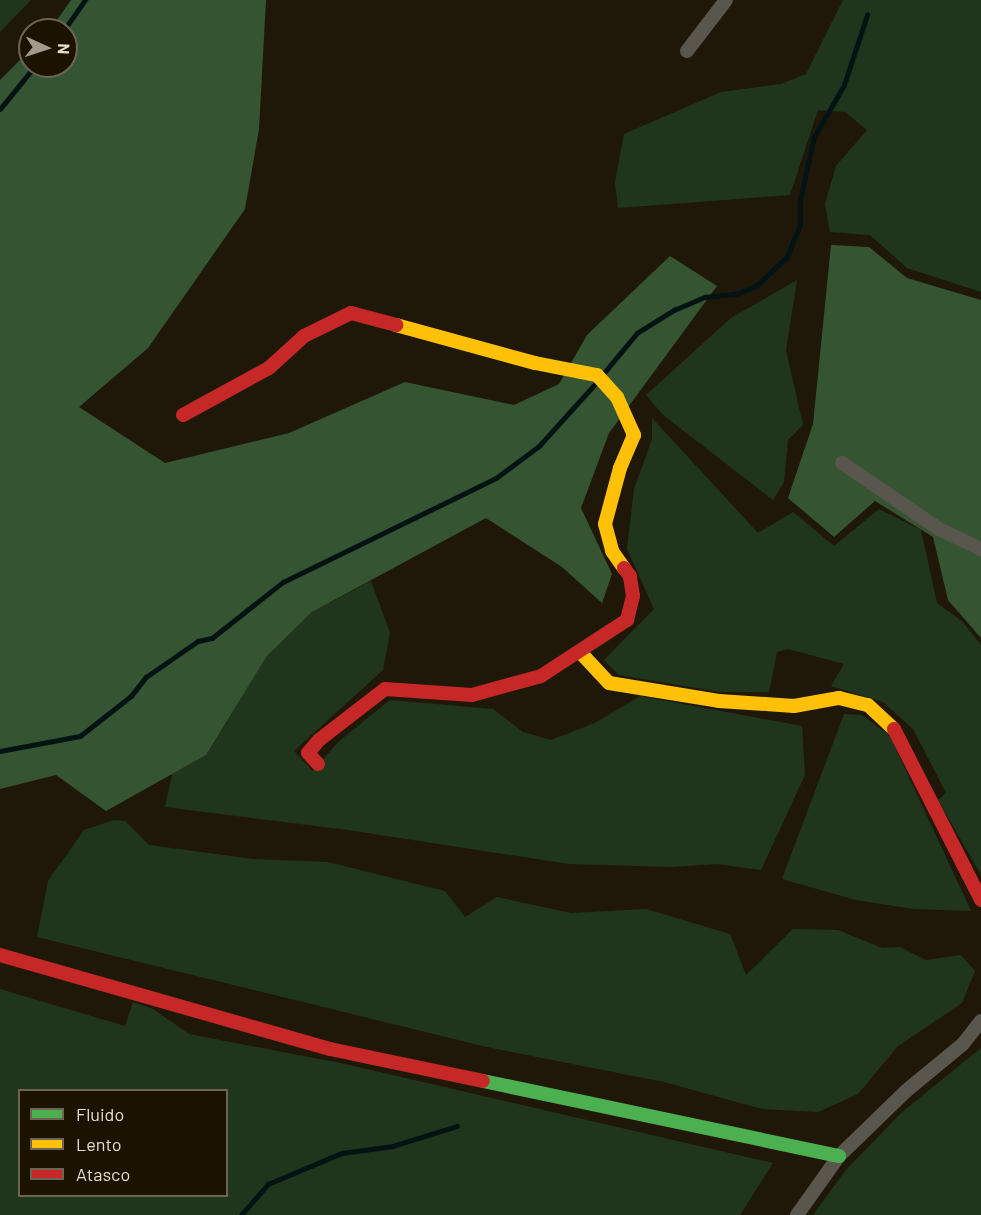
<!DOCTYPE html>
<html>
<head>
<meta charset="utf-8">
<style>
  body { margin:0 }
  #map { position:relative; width:981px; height:1215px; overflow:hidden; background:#1f1809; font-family:Barlow,sans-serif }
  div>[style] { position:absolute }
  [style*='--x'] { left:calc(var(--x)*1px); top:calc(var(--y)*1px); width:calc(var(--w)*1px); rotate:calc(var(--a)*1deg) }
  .green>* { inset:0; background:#20361c }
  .forest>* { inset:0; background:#355532 }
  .stream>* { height:4.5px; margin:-2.25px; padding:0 2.25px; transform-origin:2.25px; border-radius:2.25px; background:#031313 }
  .street>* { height:14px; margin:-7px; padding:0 7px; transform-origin:7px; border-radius:7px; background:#59564d }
  .fast>* { height:14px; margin:-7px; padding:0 7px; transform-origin:7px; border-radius:7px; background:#4caf50 }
  .slow>* { height:14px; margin:-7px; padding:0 7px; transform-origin:7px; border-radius:7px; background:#ffc107 }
  .jam>* { height:14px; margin:-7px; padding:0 7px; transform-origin:7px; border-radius:7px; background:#c62828 }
  span { translate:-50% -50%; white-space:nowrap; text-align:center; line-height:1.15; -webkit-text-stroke:5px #1c1200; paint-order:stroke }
  .legend { position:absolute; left:18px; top:1089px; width:210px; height:108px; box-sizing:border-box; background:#1c1200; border:2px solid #6e6453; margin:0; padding:8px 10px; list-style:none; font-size:18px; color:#e8e0cf }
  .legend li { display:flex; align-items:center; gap:12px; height:30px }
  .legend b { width:30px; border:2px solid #6e6453 }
  .north { position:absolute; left:18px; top:18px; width:60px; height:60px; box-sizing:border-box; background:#1c1200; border:2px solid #6e6453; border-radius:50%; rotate:93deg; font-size:16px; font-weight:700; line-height:24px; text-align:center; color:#e8e0cf }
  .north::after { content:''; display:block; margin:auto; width:21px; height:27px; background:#a29a8a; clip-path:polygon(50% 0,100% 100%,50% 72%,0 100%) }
</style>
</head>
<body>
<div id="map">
  <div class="green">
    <div style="clip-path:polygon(0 0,31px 0,0 32px)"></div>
    <div style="clip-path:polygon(843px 0,981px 0,981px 292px,907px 268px,870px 235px,830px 232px,825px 204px,836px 166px,867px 130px,845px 112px,818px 110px,790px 195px,618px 208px,615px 182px,624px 134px,721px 92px,781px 84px,806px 74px)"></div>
    <div style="clip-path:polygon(797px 280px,786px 350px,803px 425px,788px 440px,784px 482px,773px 500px,663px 415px,646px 395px,731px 318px)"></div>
    <div style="clip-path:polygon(652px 418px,758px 533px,793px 512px,834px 546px,879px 509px,921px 530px,937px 603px,963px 622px,981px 645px,981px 875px,938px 800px,946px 793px,913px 729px,883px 702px,831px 686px,844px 664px,788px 649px,777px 652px,769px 692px,720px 692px,619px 675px,604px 660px,654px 609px,627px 549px,634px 489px,652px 439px)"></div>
    <div style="clip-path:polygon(371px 581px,390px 633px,383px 670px,294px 751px,313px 771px,338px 742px,390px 700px,493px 709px,523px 732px,551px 740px,595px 723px,640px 696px,802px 726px,805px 775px,761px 870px,717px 864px,672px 867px,569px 864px,348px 830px,165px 807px,172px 774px,206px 755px,267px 656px,312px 612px)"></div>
    <div style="clip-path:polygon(844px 714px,862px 715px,890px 736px,971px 911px,914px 909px,856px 900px,782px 879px)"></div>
    <div style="clip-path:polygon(114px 820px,125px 821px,149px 845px,253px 859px,328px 862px,445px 891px,465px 917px,497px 897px,571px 913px,646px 909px,730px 934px,746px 975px,793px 929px,838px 930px,882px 948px,900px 947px,926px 960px,961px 955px,975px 971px,962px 1003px,898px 1046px,858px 1094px,818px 1112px,762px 1109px,664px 1082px,487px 1047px,37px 937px,48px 881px,84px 830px)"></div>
    <div style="clip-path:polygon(evenodd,0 989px,125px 1026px,133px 1002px,153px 1009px,189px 1034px,345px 1064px,773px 1163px,740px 1215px,0 1215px,0 989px,20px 1090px,226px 1090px,226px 1196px,20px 1196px,20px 1090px)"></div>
    <div style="clip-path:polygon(981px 1048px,981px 1215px,813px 1215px,845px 1171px,901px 1113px)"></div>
  </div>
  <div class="forest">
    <div style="clip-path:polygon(71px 0,266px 0,259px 129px,245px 209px,148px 348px,79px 407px,165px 463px,289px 433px,405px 382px,514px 405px,559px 384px,587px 335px,670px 256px,717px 286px,609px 433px,581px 508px,612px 574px,602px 603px,562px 567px,486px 518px,312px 612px,267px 656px,206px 755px,106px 811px,56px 775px,0 789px,0 80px,30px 50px,30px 66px,66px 66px,66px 30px,50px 30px)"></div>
    <div style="clip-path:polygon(831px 245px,869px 247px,907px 278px,981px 300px,981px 638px,948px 600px,933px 537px,875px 501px,834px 537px,788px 498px,813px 424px)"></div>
  </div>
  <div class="stream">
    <div style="--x:64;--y:30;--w:37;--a:-55"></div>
    <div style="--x:0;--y:109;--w:55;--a:-50.9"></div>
    <div style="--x:603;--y:374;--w:53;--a:-50.3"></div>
    <div style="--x:637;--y:333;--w:44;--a:-31.9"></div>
    <div style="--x:674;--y:310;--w:34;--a:-23"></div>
    <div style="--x:705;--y:297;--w:31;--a:-6"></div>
    <div style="--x:736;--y:294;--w:22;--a:-22"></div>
    <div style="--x:756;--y:286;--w:42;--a:-43.1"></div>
    <div style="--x:787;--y:257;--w:35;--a:-68"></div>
    <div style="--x:800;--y:224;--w:24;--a:-90"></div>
    <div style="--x:800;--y:200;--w:65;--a:-77.5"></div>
    <div style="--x:814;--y:137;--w:60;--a:-60"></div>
    <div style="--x:844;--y:85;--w:74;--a:-71.8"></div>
    <div style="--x:0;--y:751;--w:81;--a:-10.6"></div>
    <div style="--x:80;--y:736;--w:65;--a:-38.1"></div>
    <div style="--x:131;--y:696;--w:24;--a:-52"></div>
    <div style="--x:146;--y:677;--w:63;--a:-34.7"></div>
    <div style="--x:198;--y:641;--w:14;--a:-12"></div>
    <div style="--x:212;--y:638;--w:90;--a:-38.3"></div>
    <div style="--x:283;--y:582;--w:237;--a:-26"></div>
    <div style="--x:496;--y:478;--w:54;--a:-36.7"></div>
    <div style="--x:539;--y:446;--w:85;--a:-47.9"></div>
    <div style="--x:241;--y:1215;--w:41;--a:-48.9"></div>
    <div style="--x:268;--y:1184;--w:80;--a:-22.7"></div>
    <div style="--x:342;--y:1153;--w:51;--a:-7.8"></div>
    <div style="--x:393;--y:1146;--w:67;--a:-17.4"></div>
  </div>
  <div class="street">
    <div style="--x:687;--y:51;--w:64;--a:-52.6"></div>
    <div style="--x:842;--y:463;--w:117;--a:34.2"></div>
    <div style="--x:939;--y:529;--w:47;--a:25.5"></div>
    <div style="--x:797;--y:1215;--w:72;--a:-54.6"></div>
    <div style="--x:839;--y:1156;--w:93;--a:-44.1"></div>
    <div style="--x:906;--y:1091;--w:74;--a:-39.5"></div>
    <div style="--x:963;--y:1044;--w:29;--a:-52"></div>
  </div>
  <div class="fast">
    <div style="--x:483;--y:1081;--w:364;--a:11.9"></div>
  </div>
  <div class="slow">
    <div style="--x:396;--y:325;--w:144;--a:15.3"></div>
    <div style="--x:535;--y:363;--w:63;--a:11"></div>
    <div style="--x:597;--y:375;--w:30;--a:48"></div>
    <div style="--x:617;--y:397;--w:42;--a:65.9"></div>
    <div style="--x:634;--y:435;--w:36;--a:113"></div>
    <div style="--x:620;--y:468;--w:58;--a:105"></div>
    <div style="--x:605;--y:524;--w:28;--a:75"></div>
    <div style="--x:612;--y:551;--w:21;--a:55"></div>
    <div style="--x:580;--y:652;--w:42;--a:46.9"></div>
    <div style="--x:609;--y:683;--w:111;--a:9.3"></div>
    <div style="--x:719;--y:701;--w:75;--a:3.8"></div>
    <div style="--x:794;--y:706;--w:46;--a:-10.1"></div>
    <div style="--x:839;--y:698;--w:30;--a:14"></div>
    <div style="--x:868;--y:705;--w:35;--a:43"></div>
  </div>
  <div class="jam">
    <div style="--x:183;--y:415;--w:98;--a:-28.7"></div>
    <div style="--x:269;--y:368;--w:47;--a:-42.4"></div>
    <div style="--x:304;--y:336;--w:52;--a:-26.1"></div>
    <div style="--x:351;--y:313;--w:47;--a:14.9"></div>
    <div style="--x:894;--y:729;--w:192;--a:63"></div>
    <div style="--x:318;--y:764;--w:15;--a:-132"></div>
    <div style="--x:308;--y:753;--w:17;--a:-50"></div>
    <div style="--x:319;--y:740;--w:83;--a:-37.7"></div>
    <div style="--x:385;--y:689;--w:87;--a:3.9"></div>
    <div style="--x:472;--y:695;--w:72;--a:-15.4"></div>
    <div style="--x:541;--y:676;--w:103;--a:-33.1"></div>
    <div style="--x:627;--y:620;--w:25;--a:-76"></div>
    <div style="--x:633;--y:596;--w:20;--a:-99"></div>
    <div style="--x:630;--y:576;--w:10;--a:-127"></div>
    <div style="--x:0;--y:955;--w:343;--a:15.9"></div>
    <div style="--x:330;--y:1049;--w:156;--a:11.8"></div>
  </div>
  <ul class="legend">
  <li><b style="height:8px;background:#4caf50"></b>Fluido</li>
  <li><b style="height:8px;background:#ffc107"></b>Lento</li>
  <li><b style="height:8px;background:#c62828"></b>Atasco</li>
  </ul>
  <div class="north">N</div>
</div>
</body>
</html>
